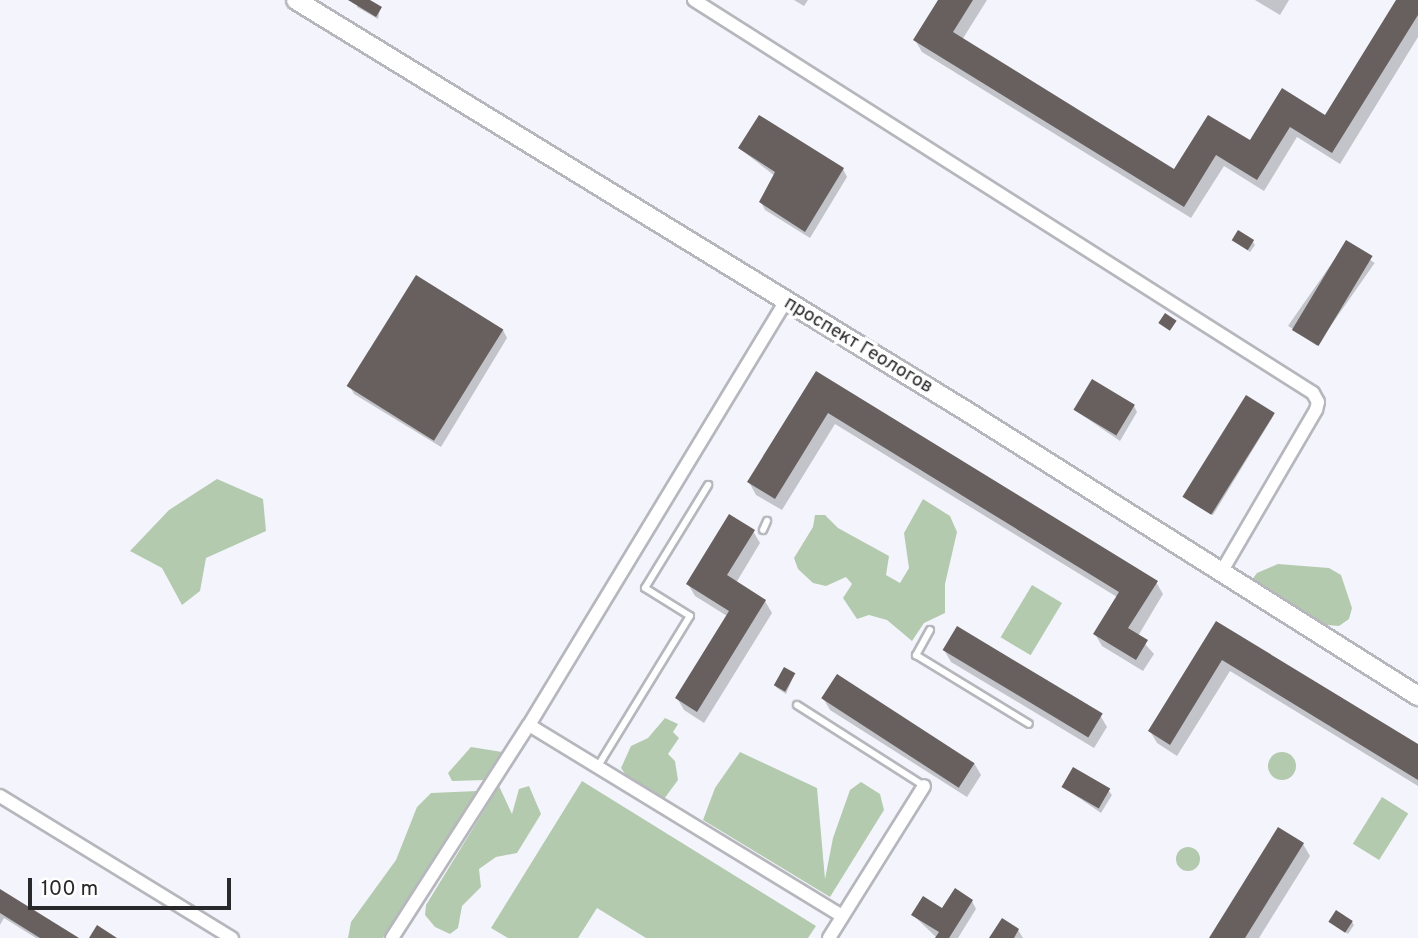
<!DOCTYPE html>
<html>
<head>
<meta charset="utf-8">
<style>
  body { margin:0 }
  #map { position:relative; width:1418px; height:938px; overflow:hidden; background:#f4f5fc; font-family:Overpass,sans-serif }
  div>[style] { position:absolute }
  [style*='--x'] { left:calc(var(--x)*1px); top:calc(var(--y)*1px); width:calc(var(--w)*1px); rotate:calc(var(--a)*1deg) }
  .green>* { inset:0; background:#b3caaf; transform-origin:0 0 }
  .round { border-radius:50% }
  .shadow>* { inset:0; background:#0003; transform-origin:0 0 }
  .building>* { inset:0; background:#67605f; transform-origin:0 0 }
  .roads { filter:drop-shadow(2px 0 #b6b7bd) drop-shadow(-2px 0 #b6b7bd) drop-shadow(0 2px #b6b7bd) drop-shadow(0 -2px #b6b7bd) }
  .lane>* { height:6px; margin:-3px; padding:0 3px; transform-origin:3px; border-radius:3px; background:#fff }
  .street>* { height:12px; margin:-6px; padding:0 6px; transform-origin:6px; border-radius:6px; background:#fff }
  .secondary>* { height:18px; margin:-9px; padding:0 9px; transform-origin:9px; border-radius:9px; background:#fff }
  span { translate:-50% -50%; white-space:nowrap; text-align:center; line-height:1.15; -webkit-text-stroke:7px #fff; paint-order:stroke }
  .street-label { font-size:19px; color:#29292c }
  .scale { position:absolute; left:28px; top:878px; width:203px; height:32px; box-sizing:border-box; border:4px solid #29292c; border-top:0; padding-left:9px; font-size:21px; line-height:24px; white-space:nowrap; color:#29292c; -webkit-text-stroke:5px #fff; paint-order:stroke }
</style>
</head>
<body>
<div id="map">
  <div class="green">
    <div style="clip-path:polygon(217px 479px,263px 499px,266px 531px,206px 558px,200px 591px,182px 605px,162px 568px,130px 551px,169px 510px)"></div>
    <div style="clip-path:polygon(923px 499px,950px 516px,957px 532px,945px 584px,945px 613px,924px 623px,912px 641px,887px 620px,869px 615px,857px 619px,843px 598px,852px 584px,846px 577px,826px 586px,813px 583px,798px 569px,794px 558px,813px 527px,815px 515px,825px 515px,838px 528px,889px 556px,886px 575px,900px 583px,909px 568px,904px 533px)"></div>
    <div style="clip-path:polygon(1278px 564px,1329px 568px,1341px 575px,1352px 608px,1349px 619px,1339px 626px,1327px 625px,1251px 581px,1257px 573px)"></div>
    <div style="left:1032px;top:585px;width:35px;height:61px;rotate:31deg"></div>
    <div style="clip-path:polygon(665px 718px,678px 724px,673px 732px,679px 738px,668px 754px,675px 761px,678px 780px,664px 799px,628px 778px,621px 768px,631px 746px,648px 738px)"></div>
    <div style="clip-path:polygon(471px 747px,502px 752px,485px 780px,452px 781px,448px 773px)"></div>
    <div style="clip-path:polygon(740px 752px,817px 788px,825px 879px,833px 838px,850px 790px,861px 782px,880px 794px,884px 810px,830px 897px,703px 820px,715px 788px)"></div>
    <div class="round" style="left:1268px;top:752px;width:28px;height:28px"></div>
    <div style="clip-path:polygon(582px 781px,816px 926px,808px 938px,646px 938px,597px 908px,578px 938px,508px 938px,491px 928px)"></div>
    <div style="clip-path:polygon(499px 786px,512px 814px,519px 789px,529px 786px,541px 814px,517px 853px,496px 857px,479px 869px,481px 887px,462px 906px,458px 928px,450px 934px,435px 927px,425px 915px,426px 905px)"></div>
    <div style="clip-path:polygon(477px 791px,383px 938px,348px 938px,351px 922px,396px 860px,417px 807px,431px 793px)"></div>
    <div style="left:1382px;top:797px;width:31px;height:55px;rotate:32deg"></div>
    <div class="round" style="left:1176px;top:847px;width:24px;height:24px"></div>
  </div>
  <div class="shadow">
    <div style="clip-path:polygon(357px 0,380px 9px,378px 19px,357px 7px)"></div>
    <div style="clip-path:polygon(794px 0,808px 0,804px 6px)"></div>
    <div style="clip-path:polygon(940px 0,987px 0,962px 40px,1175px 171px,1208px 117px,1250px 143px,1283px 91px,1326px 117px,1398px 0,1418px 0,1418px 37px,1340px 164px,1297px 137px,1264px 191px,1224px 166px,1191px 218px,922px 52px,915px 40px)"></div>
    <div style="clip-path:polygon(1255px 0,1289px 0,1280px 15px)"></div>
    <div style="clip-path:polygon(740px 149px,843px 169px,847px 177px,810px 238px,765px 210px,761px 202px,775px 176px)"></div>
    <div style="clip-path:polygon(1233px 240px,1253px 242px,1255px 245px,1250px 252px)"></div>
    <div style="left:1346px;top:243px;width:35px;height:101px;rotate:35deg"></div>
    <div style="clip-path:polygon(503px 330px,507px 338px,441px 447px,354px 394px,350px 387px)"></div>
    <div style="clip-path:polygon(817px 373px,1156px 582px,1163px 594px,1138px 636px,1154px 654px,1143px 671px,1102px 646px,1095px 634px,1117px 597px,835px 424px,782px 510px,756px 495px,749px 482px)"></div>
    <div style="clip-path:polygon(1134px 406px,1137px 412px,1120px 441px,1076px 411px)"></div>
    <div style="clip-path:polygon(1274px 415px,1213px 515px,1185px 498px)"></div>
    <div style="clip-path:polygon(753px 531px,760px 543px,736px 583px,765px 601px,772px 613px,704px 723px,684px 710px,677px 698px,727px 616px,695px 596px,688px 584px)"></div>
    <div style="clip-path:polygon(1217px 623px,1418px 746px,1418px 786px,1230px 671px,1177px 756px,1157px 743px,1150px 731px)"></div>
    <div style="clip-path:polygon(944px 650px,1100px 715px,1107px 727px,1094px 748px,951px 662px)"></div>
    <div style="clip-path:polygon(794px 675px,786px 694px,777px 688px,775px 685px)"></div>
    <div style="clip-path:polygon(823px 698px,974px 763px,981px 775px,967px 797px,830px 710px)"></div>
    <div style="clip-path:polygon(1063px 787px,1108px 790px,1112px 795px,1101px 813px)"></div>
    <div style="clip-path:polygon(1303px 844px,1310px 856px,1259px 938px,1212px 938px)"></div>
    <div style="clip-path:polygon(0 891px,76px 938px,36px 938px,4px 918px,0 925px)"></div>
    <div style="clip-path:polygon(972px 901px,976px 909px,958px 938px,937px 938px,913px 915px)"></div>
    <div style="clip-path:polygon(1331px 922px,1352px 922px,1354px 925px,1348px 934px)"></div>
    <div style="clip-path:polygon(1018px 930px,1023px 938px,991px 938px)"></div>
  </div>
  <div class="building">
    <div style="clip-path:polygon(348px 0,370px 0,382px 7px,376px 17px)"></div>
    <div style="clip-path:polygon(938px 0,973px 0,953px 32px,1174px 169px,1208px 115px,1250px 140px,1282px 88px,1325px 115px,1396px 0,1418px 0,1418px 15px,1332px 153px,1290px 127px,1257px 180px,1216px 155px,1184px 207px,913px 40px)"></div>
    <div style="clip-path:polygon(759px 115px,844px 168px,805px 232px,759px 202px,775px 172px,738px 148px)"></div>
    <div style="left:1238px;top:230px;width:19px;height:12px;rotate:32deg"></div>
    <div style="left:1346px;top:240px;width:31px;height:105px;rotate:31deg"></div>
    <div style="left:416px;top:275px;width:103px;height:131px;rotate:32deg"></div>
    <div style="left:1165px;top:313px;width:14px;height:12px;rotate:34deg"></div>
    <div style="clip-path:polygon(816px 371px,1158px 581px,1128px 628px,1148px 640px,1136px 660px,1093px 634px,1119px 592px,828px 413px,775px 499px,747px 482px)"></div>
    <div style="left:1092px;top:379px;width:50px;height:36px;rotate:31deg"></div>
    <div style="left:1246px;top:395px;width:34px;height:120px;rotate:32deg"></div>
    <div style="clip-path:polygon(729px 514px,755px 530px,727px 575px,766px 600px,697px 712px,675px 698px,729px 611px,686px 584px)"></div>
    <div style="clip-path:polygon(1216px 621px,1418px 744px,1418px 780px,1222px 660px,1170px 745px,1148px 731px)"></div>
    <div style="left:957px;top:626px;width:170px;height:28px;rotate:31deg"></div>
    <div style="left:784px;top:667px;width:13px;height:21px;rotate:29deg"></div>
    <div style="left:837px;top:674px;width:164px;height:29px;rotate:33deg"></div>
    <div style="left:1073px;top:767px;width:43px;height:23px;rotate:30deg"></div>
    <div style="clip-path:polygon(1278px 827px,1304px 843px,1245px 938px,1209px 938px)"></div>
    <div style="clip-path:polygon(955px 888px,973px 900px,949px 938px,935px 938px,939px 932px,911px 915px,923px 896px,942px 908px)"></div>
    <div style="clip-path:polygon(0 889px,79px 938px,40px 938px,0 913px)"></div>
    <div style="left:1336px;top:910px;width:20px;height:14px;rotate:33deg"></div>
    <div style="clip-path:polygon(1002px 918px,1019px 929px,1014px 938px,989px 938px)"></div>
    <div style="clip-path:polygon(97px 925px,117px 938px,89px 938px)"></div>
  </div>
  <div class="roads">
    <div class="lane">
      <div style="--x:763;--y:530;--w:10;--a:-66"></div>
      <div style="--x:930;--y:630;--w:29;--a:119"></div>
      <div style="--x:916;--y:655;--w:132;--a:31.4"></div>
      <div style="--x:797;--y:705;--w:151;--a:32.5"></div>
      <div style="--x:598;--y:766;--w:176;--a:-58.5"></div>
      <div style="--x:690;--y:616;--w:53;--a:-148.1"></div>
      <div style="--x:645;--y:588;--w:121;--a:-58.5"></div>
    </div>
    <div class="street">
      <div style="--x:694;--y:0;--w:733;--a:32.41"></div>
      <div style="--x:1313;--y:393;--w:10;--a:61"></div>
      <div style="--x:1318;--y:402;--w:8;--a:104"></div>
      <div style="--x:1316;--y:410;--w:186;--a:120.3"></div>
      <div style="--x:529;--y:725;--w:367;--a:31.4"></div>
      <div style="--x:0;--y:796;--w:272;--a:31.5"></div>
      <div style="--x:392;--y:938;--w:253;--a:-57.3"></div>
      <div style="--x:529;--y:725;--w:494;--a:-58.8"></div>
      <div style="--x:829;--y:938;--w:179;--a:-58"></div>
    </div>
    <div class="secondary">
      <div style="--x:296;--y:0;--w:792;--a:31.52"></div>
      <div style="--x:971;--y:414;--w:529;--a:32.25"></div>
    </div>
  </div>
  <div class="street-label">
    <span style="left:858px;top:346px;rotate:31deg">проспект Геологов</span>
  </div>
  <div class="scale">100 m</div>
</div>
</body>
</html>
